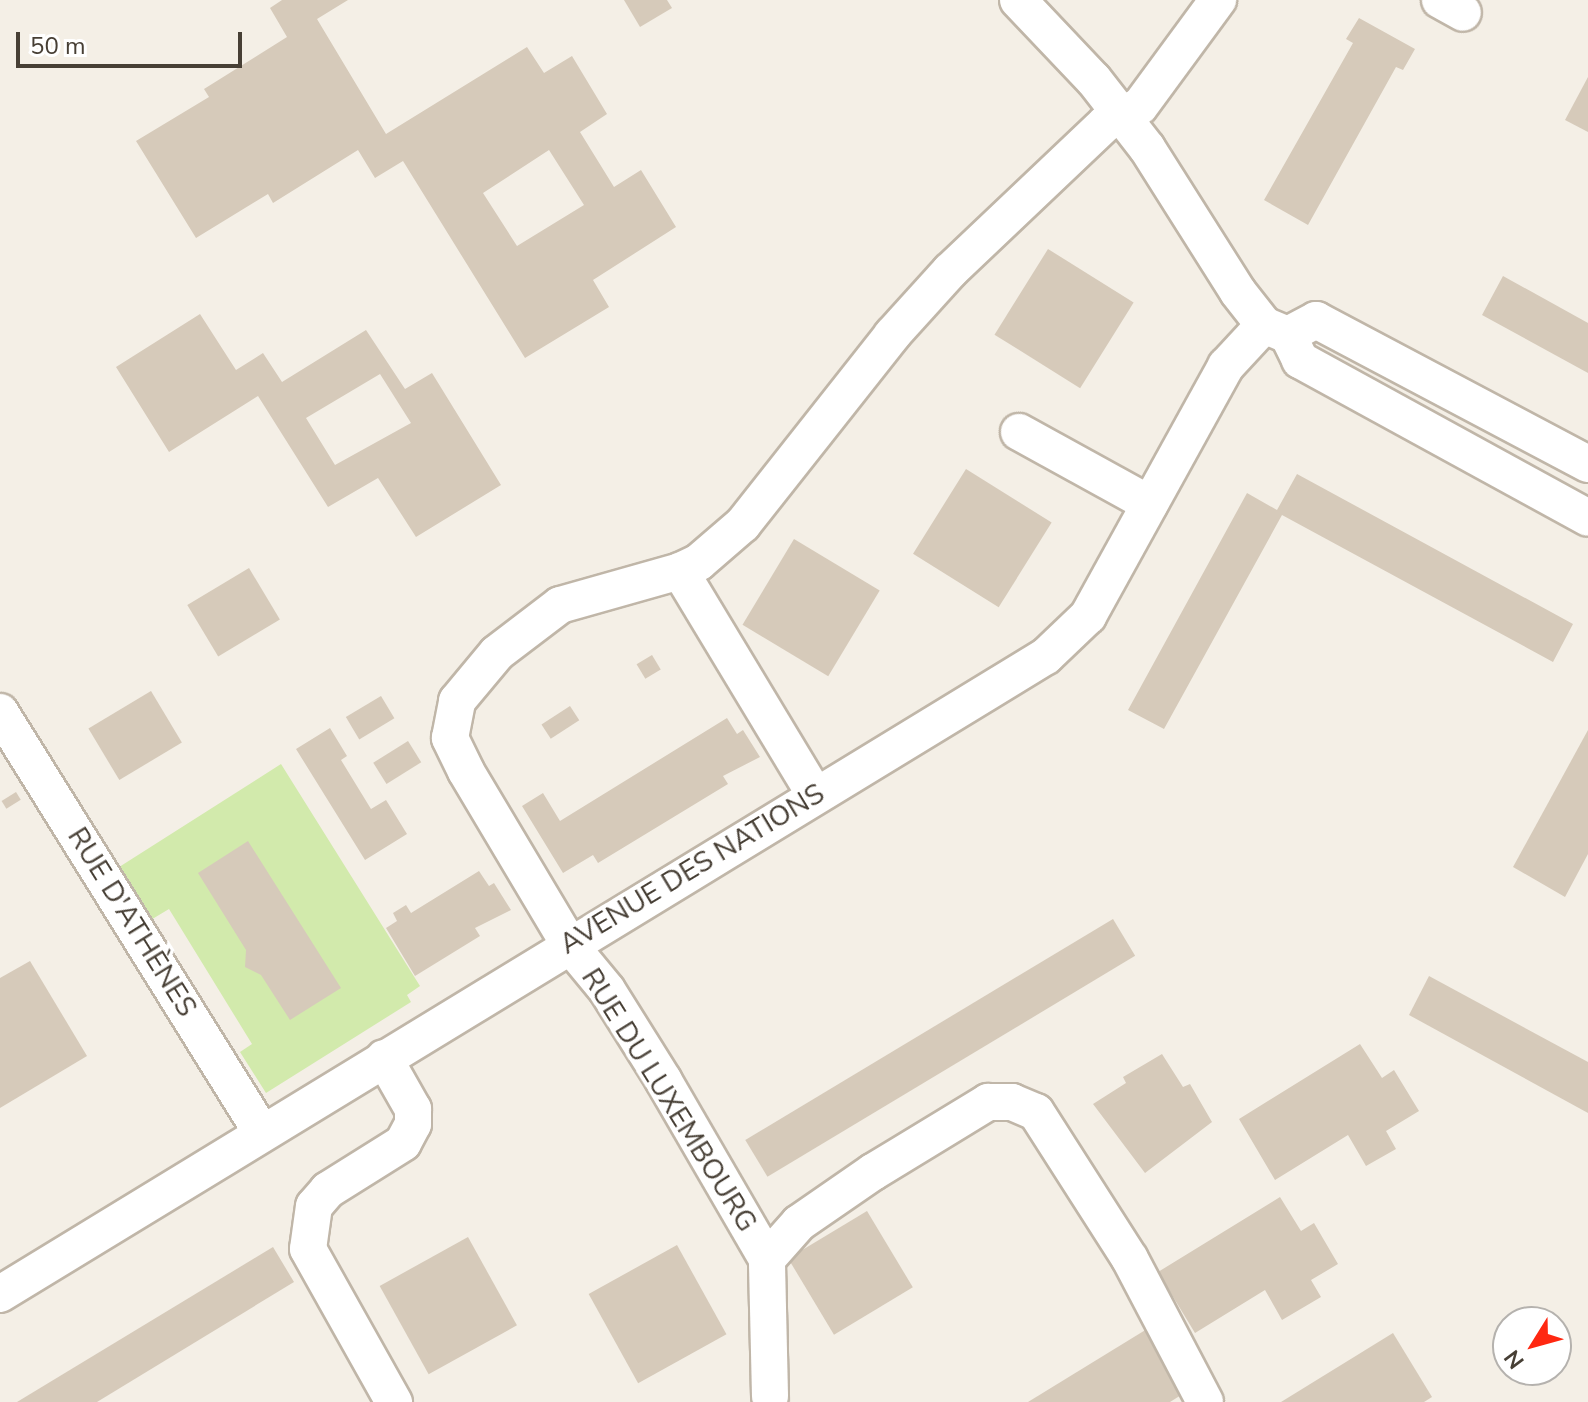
<!DOCTYPE html>
<html>
<head>
<meta charset="utf-8">
<style>
  body { margin:0 }
  #map { position:relative; width:1588px; height:1402px; overflow:hidden; background:#f4efe6; font-family:"Nunito Sans",sans-serif }
  div>[style] { position:absolute }
  [style*='--x'] { left:calc(var(--x)*1px); top:calc(var(--y)*1px); width:calc(var(--w)*1px); rotate:calc(var(--a)*1deg) }
  .green>* { inset:0; background:#d2eaac }
  .building>* { inset:0; background:#d6caba; transform-origin:0 0 }
  .roads { filter:drop-shadow(2px 0 #c0b6a8) drop-shadow(-2px 0 #c0b6a8) drop-shadow(0 2px #c0b6a8) drop-shadow(0 -2px #c0b6a8) }
  .minor>* { height:36px; margin:-18px; padding:0 18px; transform-origin:18px; border-radius:18px; background:#fff }
  span { translate:-50% -50%; white-space:nowrap; text-align:center; line-height:1.15; -webkit-text-stroke:7px #fff; paint-order:stroke }
  .street-label { font-size:28px; color:#473f35 }
  .north { position:absolute; left:1492px; top:1306px; width:80px; height:80px; box-sizing:border-box; background:#fff; border:2px solid #b5b2ae; border-radius:50%; rotate:233deg; font-size:22px; font-weight:700; line-height:32px; text-align:center; color:#473f35 }
  .north::after { content:''; display:block; margin:auto; width:28px; height:36px; background:#ff2811; clip-path:polygon(50% 0,100% 100%,50% 72%,0 100%) }
  .scale { position:absolute; left:16px; top:32px; width:226px; height:36px; box-sizing:border-box; border:4px solid #473f35; border-top:0; padding-left:10px; font-size:24px; line-height:28px; white-space:nowrap; color:#473f35; -webkit-text-stroke:6px #fff; paint-order:stroke }
</style>
</head>
<body>
<div id="map">
  <div class="green">
    <div style="clip-path:polygon(281px 764px,420px 986px,407px 995px,411px 1002px,266px 1093px,240px 1052px,252px 1044px,169px 909px,149px 921px,116px 869px)"></div>
  </div>
  <div class="building">
    <div style="clip-path:polygon(evenodd,282px 0,348px 0,317px 19px,386px 134px,527px 47px,544px 73px,572px 56px,607px 114px,580px 132px,614px 187px,641px 170px,676px 227px,593px 280px,609px 307px,525px 358px,403px 161px,375px 178px,358px 150px,273px 203px,268px 194px,196px 238px,136px 141px,209px 97px,204px 89px,287px 37px,270px 8px,282px 0,549px 150px,584px 205px,517px 246px,483px 193px,549px 150px)"></div>
    <div style="clip-path:polygon(624px 0,667px 0,672px 8px,640px 27px)"></div>
    <div style="clip-path:polygon(1359px 18px,1415px 49px,1403px 70px,1396px 67px,1308px 225px,1264px 200px,1353px 43px,1346px 39px)"></div>
    <div style="clip-path:polygon(1588px 77px,1588px 132px,1565px 120px)"></div>
    <div style="left:1048px;top:249px;width:101px;height:101px;rotate:32deg"></div>
    <div style="clip-path:polygon(1503px 276px,1588px 323px,1588px 373px,1482px 315px)"></div>
    <div style="clip-path:polygon(evenodd,200px 314px,236px 370px,263px 353px,282px 382px,366px 330px,405px 389px,432px 373px,501px 485px,416px 537px,378px 478px,328px 507px,258px 396px,169px 452px,116px 367px,200px 314px,380px 374px,411px 423px,335px 465px,306px 418px,380px 374px)"></div>
    <div style="left:966px;top:469px;width:101px;height:100px;rotate:32deg"></div>
    <div style="clip-path:polygon(1297px 474px,1573px 624px,1553px 662px,1282px 515px,1164px 729px,1128px 710px,1247px 493px,1277px 510px)"></div>
    <div style="left:794px;top:539px;width:100px;height:100px;rotate:31deg"></div>
    <div style="left:249px;top:568px;width:60px;height:72px;rotate:59deg"></div>
    <div style="left:652px;top:655px;width:17px;height:18px;rotate:59deg"></div>
    <div style="left:151px;top:691px;width:60px;height:73px;rotate:59deg"></div>
    <div style="left:381px;top:696px;width:26px;height:41px;rotate:59deg"></div>
    <div style="left:570px;top:706px;width:17px;height:34px;rotate:57deg"></div>
    <div style="clip-path:polygon(727px 718px,737px 734px,743px 730px,760px 757px,723px 776px,728px 784px,598px 863px,593px 855px,563px 873px,522px 806px,543px 793px,560px 821px)"></div>
    <div style="clip-path:polygon(330px 728px,347px 756px,341px 760px,371px 809px,386px 800px,407px 834px,365px 860px,296px 749px)"></div>
    <div style="clip-path:polygon(1588px 730px,1588px 854px,1565px 897px,1513px 867px)"></div>
    <div style="left:408px;top:741px;width:25px;height:41px;rotate:58deg"></div>
    <div style="left:16px;top:792px;width:9px;height:17px;rotate:58deg"></div>
    <div style="clip-path:polygon(248px 841px,341px 988px,290px 1020px,261px 975px,245px 967px,246px 950px,198px 873px)"></div>
    <div style="clip-path:polygon(479px 871px,489px 886px,494px 883px,511px 910px,475px 928px,480px 936px,415px 976px,386px 928px,397px 921px,393px 913px,406px 905px,411px 913px)"></div>
    <div style="left:1113px;top:919px;width:43px;height:429px;rotate:59deg"></div>
    <div style="clip-path:polygon(30px 961px,87px 1056px,0 1108px,0 978px)"></div>
    <div style="clip-path:polygon(1429px 976px,1588px 1062px,1588px 1113px,1409px 1015px)"></div>
    <div style="clip-path:polygon(1360px 1044px,1382px 1078px,1394px 1070px,1419px 1111px,1386px 1131px,1396px 1149px,1366px 1166px,1348px 1135px,1275px 1180px,1239px 1119px)"></div>
    <div style="clip-path:polygon(1162px 1054px,1183px 1087px,1190px 1084px,1212px 1122px,1145px 1173px,1093px 1104px,1126px 1083px,1123px 1077px)"></div>
    <div style="clip-path:polygon(1280px 1197px,1301px 1231px,1314px 1223px,1338px 1264px,1311px 1280px,1321px 1297px,1282px 1320px,1265px 1290px,1195px 1333px,1158px 1272px)"></div>
    <div style="left:867px;top:1211px;width:89px;height:92px;rotate:59deg"></div>
    <div style="left:468px;top:1237px;width:101px;height:101px;rotate:61deg"></div>
    <div style="left:677px;top:1245px;width:102px;height:101px;rotate:61deg"></div>
    <div style="clip-path:polygon(273px 1247px,294px 1282px,97px 1402px,17px 1402px)"></div>
    <div style="clip-path:polygon(1147px 1329px,1186px 1392px,1170px 1402px,1028px 1402px)"></div>
    <div style="clip-path:polygon(1393px 1333px,1432px 1397px,1424px 1402px,1281px 1402px)"></div>
  </div>
  <div class="roads">
    <div class="minor">
      <div style="--x:1018;--y:0;--w:110;--a:46.5"></div>
      <div style="--x:1094;--y:80;--w:86;--a:52.1"></div>
      <div style="--x:1147;--y:148;--w:170;--a:57.7"></div>
      <div style="--x:1238;--y:292;--w:42;--a:51.8"></div>
      <div style="--x:1264;--y:325;--w:26;--a:23"></div>
      <div style="--x:1288;--y:335;--w:28;--a:64"></div>
      <div style="--x:1300;--y:360;--w:328;--a:28.7"></div>
      <div style="--x:1440;--y:0;--w:26;--a:29"></div>
      <div style="--x:1288;--y:335;--w:32;--a:-28"></div>
      <div style="--x:1316;--y:320;--w:308;--a:27.9"></div>
      <div style="--x:1019;--y:432;--w:149;--a:28.8"></div>
      <div style="--x:680;--y:571;--w:262;--a:58.9"></div>
      <div style="--x:0;--y:712;--w:496;--a:58.1"></div>
      <div style="--x:384;--y:1058;--w:59;--a:60.4"></div>
      <div style="--x:413;--y:1109;--w:15;--a:90"></div>
      <div style="--x:413;--y:1124;--w:21;--a:118"></div>
      <div style="--x:403;--y:1143;--w:89;--a:147.9"></div>
      <div style="--x:328;--y:1190;--w:21;--a:131"></div>
      <div style="--x:314;--y:1206;--w:43;--a:97.9"></div>
      <div style="--x:308;--y:1249;--w:176;--a:60.7"></div>
      <div style="--x:767;--y:1259;--w:48;--a:-48.4"></div>
      <div style="--x:799;--y:1223;--w:90;--a:-34.6"></div>
      <div style="--x:873;--y:1172;--w:135;--a:-31.3"></div>
      <div style="--x:988;--y:1102;--w:24;--a:0"></div>
      <div style="--x:1012;--y:1102;--w:26;--a:23"></div>
      <div style="--x:1036;--y:1112;--w:174;--a:57.4"></div>
      <div style="--x:1130;--y:1259;--w:161;--a:62.3"></div>
      <div style="--x:0;--y:1294;--w:1225;--a:-31.38"></div>
      <div style="--x:1046;--y:656;--w:58;--a:-43.6"></div>
      <div style="--x:1088;--y:616;--w:286;--a:-61.1"></div>
      <div style="--x:1226;--y:366;--w:56;--a:-47.2"></div>
      <div style="--x:770;--y:1396;--w:137;--a:-91.3"></div>
      <div style="--x:767;--y:1259;--w:206;--a:-120.1"></div>
      <div style="--x:664;--y:1081;--w:107;--a:-122.1"></div>
      <div style="--x:607;--y:990;--w:60;--a:-129.6"></div>
      <div style="--x:569;--y:944;--w:201;--a:-120.8"></div>
      <div style="--x:466;--y:771;--w:37;--a:-116"></div>
      <div style="--x:450;--y:738;--w:38;--a:-79"></div>
      <div style="--x:457;--y:701;--w:62;--a:-50.2"></div>
      <div style="--x:497;--y:653;--w:79;--a:-37.3"></div>
      <div style="--x:560;--y:605;--w:125;--a:-15.8"></div>
      <div style="--x:680;--y:571;--w:21;--a:-25"></div>
      <div style="--x:699;--y:562;--w:58;--a:-40.8"></div>
      <div style="--x:743;--y:524;--w:241;--a:-51.7"></div>
      <div style="--x:892;--y:335;--w:86;--a:-47.8"></div>
      <div style="--x:950;--y:271;--w:215;--a:-43.5"></div>
      <div style="--x:1106;--y:123;--w:38;--a:-27"></div>
      <div style="--x:1140;--y:106;--w:132;--a:-53.7"></div>
    </div>
  </div>
  <div class="street-label">
    <span style="left:692px;top:869px;rotate:-31deg">AVENUE DES NATIONS</span>
    <span style="left:132px;top:922px;rotate:58deg">RUE D'ATHÈNES</span>
    <span style="left:669px;top:1100px;rotate:58deg">RUE DU LUXEMBOURG</span>
  </div>
  <div class="north">N</div>
  <div class="scale">50 m</div>
</div>
</body>
</html>
